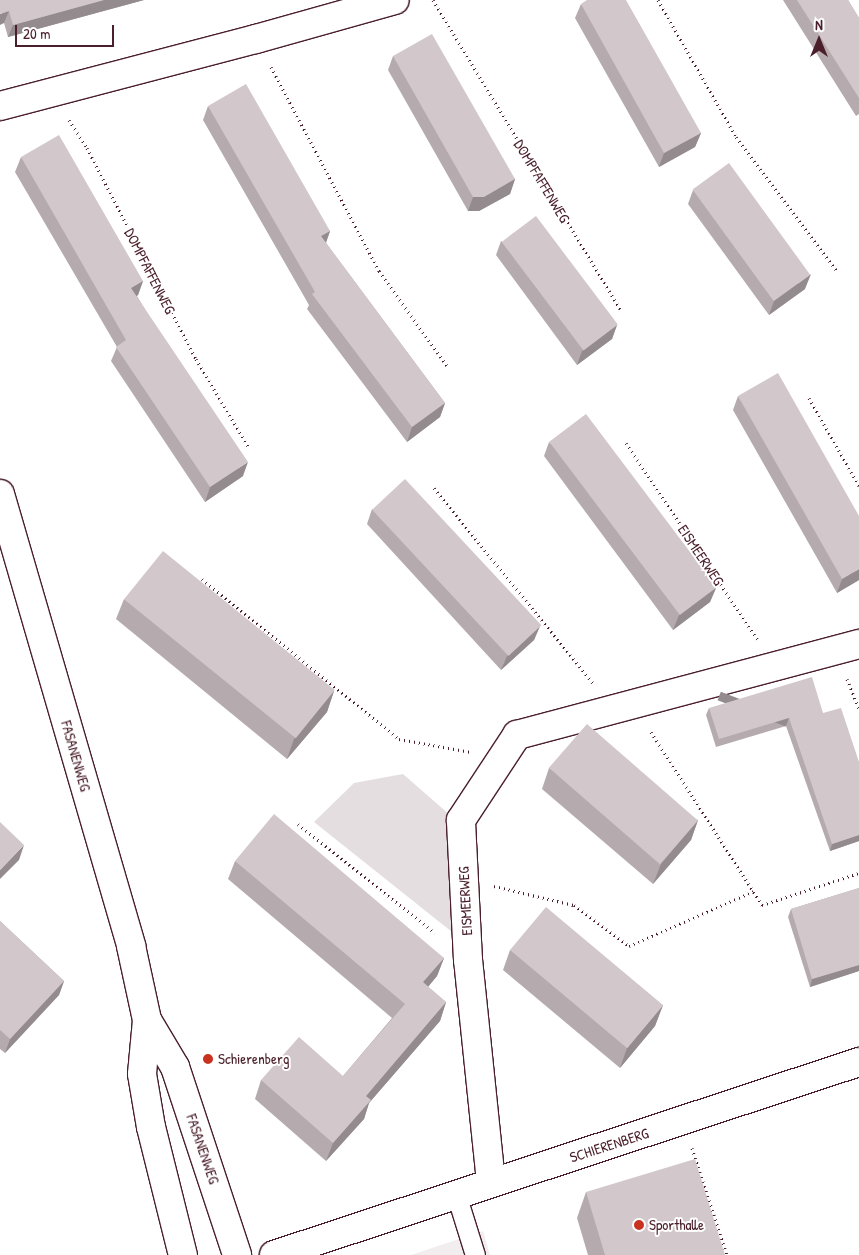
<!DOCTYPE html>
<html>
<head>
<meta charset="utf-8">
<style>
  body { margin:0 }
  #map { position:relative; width:859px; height:1255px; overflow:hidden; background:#fff; font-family:"Patrick Hand",sans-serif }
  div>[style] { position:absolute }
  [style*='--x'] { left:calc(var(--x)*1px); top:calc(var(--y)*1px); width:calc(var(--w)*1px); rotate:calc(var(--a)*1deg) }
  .built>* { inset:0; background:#f2eeef }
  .green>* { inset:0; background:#e5dee0 }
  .path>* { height:3px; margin-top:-1.5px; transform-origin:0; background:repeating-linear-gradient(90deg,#4a1f2b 0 1px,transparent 0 5px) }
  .roads { filter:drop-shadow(1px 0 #4a1f2b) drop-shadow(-1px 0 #4a1f2b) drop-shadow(0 1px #4a1f2b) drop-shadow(0 -1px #4a1f2b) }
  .service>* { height:19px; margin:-9.5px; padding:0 9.5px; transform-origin:9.5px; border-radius:9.5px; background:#fff }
  .minor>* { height:28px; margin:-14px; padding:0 14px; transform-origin:14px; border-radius:14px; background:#fff }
  .secondary>* { height:28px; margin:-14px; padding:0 14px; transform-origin:14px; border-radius:14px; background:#fff }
  .wall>* { inset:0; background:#b5abaf }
  .shaded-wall>* { inset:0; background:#938b8e; transform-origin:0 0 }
  .building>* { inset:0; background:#d2c7cb; transform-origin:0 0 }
  .dots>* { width:14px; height:14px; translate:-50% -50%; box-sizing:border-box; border:2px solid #fff; border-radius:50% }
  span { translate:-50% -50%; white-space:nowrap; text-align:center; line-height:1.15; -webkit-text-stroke:4px #fff; paint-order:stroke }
  .street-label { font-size:15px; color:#4a1f2b }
  .poi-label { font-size:15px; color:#4a1f2b }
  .left { translate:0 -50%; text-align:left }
  .north { position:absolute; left:794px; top:15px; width:50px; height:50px; -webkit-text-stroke:4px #fff; paint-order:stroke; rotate:0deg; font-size:14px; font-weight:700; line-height:20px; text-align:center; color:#4a1f2b }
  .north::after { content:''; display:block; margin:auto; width:18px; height:22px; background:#4a1f2b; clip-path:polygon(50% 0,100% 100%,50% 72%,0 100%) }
  .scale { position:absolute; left:15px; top:25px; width:99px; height:22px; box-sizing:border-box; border:2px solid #4a1f2b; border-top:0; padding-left:6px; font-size:15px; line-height:18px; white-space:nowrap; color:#4a1f2b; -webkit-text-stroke:4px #fff; paint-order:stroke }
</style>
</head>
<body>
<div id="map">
  <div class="built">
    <div style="clip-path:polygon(483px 1231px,490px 1255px,411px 1255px)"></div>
  </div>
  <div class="green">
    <div style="clip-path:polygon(403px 774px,450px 815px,452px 932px,314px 822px,354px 783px)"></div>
  </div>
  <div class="path">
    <div style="--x:433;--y:0;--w:363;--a:58.8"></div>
    <div style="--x:658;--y:0;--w:158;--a:60.3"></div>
    <div style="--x:736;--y:137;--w:168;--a:53"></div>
    <div style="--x:271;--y:67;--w:231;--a:62.1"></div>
    <div style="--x:379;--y:271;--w:118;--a:54.3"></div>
    <div style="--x:69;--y:120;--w:33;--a:57"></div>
    <div style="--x:87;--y:148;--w:237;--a:62.7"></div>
    <div style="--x:196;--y:359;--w:104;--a:59.2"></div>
    <div style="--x:809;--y:398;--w:101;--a:60.4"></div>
    <div style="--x:626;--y:443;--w:236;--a:56.2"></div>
    <div style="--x:434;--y:488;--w:252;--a:50.8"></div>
    <div style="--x:202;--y:579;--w:254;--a:39.1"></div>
    <div style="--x:399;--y:739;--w:73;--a:10.2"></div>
    <div style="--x:847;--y:679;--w:32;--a:68"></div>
    <div style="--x:651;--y:732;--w:206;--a:57.3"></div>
    <div style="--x:762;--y:905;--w:102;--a:-18.3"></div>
    <div style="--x:298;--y:824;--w:175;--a:38.5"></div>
    <div style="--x:494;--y:886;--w:82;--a:13.4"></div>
    <div style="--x:574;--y:905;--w:69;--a:36.7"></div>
    <div style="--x:629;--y:946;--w:137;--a:-23.7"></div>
    <div style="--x:692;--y:1148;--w:113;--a:71.9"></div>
  </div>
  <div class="roads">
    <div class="service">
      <div style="--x:456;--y:1194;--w:64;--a:72.7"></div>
    </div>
    <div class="minor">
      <div style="--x:0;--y:106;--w:265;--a:-14.7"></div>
      <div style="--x:256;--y:39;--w:144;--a:-15.7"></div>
      <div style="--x:491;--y:1182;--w:223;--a:-95.9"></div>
      <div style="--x:468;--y:960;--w:140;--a:-92.9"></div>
      <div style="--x:461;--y:820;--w:102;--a:-56.6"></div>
      <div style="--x:517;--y:735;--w:354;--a:-14.9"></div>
      <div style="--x:274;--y:1255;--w:616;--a:-18.26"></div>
    </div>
    <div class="secondary">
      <div style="--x:0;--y:494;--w:471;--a:73.8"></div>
      <div style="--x:131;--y:946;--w:76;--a:77.8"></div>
      <div style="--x:147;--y:1020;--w:55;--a:59.2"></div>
      <div style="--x:175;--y:1067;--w:198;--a:71.7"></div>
      <div style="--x:147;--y:1020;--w:54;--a:95.3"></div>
      <div style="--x:142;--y:1074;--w:54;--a:80.4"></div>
      <div style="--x:151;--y:1127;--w:132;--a:76"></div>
    </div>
  </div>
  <div class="wall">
    <div style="clip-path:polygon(0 0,144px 0,8px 37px,4px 23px)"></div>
    <div style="clip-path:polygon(783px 0,848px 0,859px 18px,859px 114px,856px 116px)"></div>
    <div style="clip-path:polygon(581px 4px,701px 133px,695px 147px,659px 167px,575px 18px)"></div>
    <div style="clip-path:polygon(393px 56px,515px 179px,510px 194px,479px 211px,468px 211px,388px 70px)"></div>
    <div style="clip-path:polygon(208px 106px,330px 231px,326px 243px,445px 403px,440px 417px,407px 442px,307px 309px,309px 305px,203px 120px)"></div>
    <div style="clip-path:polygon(21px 157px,143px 281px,138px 295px,137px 296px,243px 476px,205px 502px,111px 361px,117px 347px,15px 172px)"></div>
    <div style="clip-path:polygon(693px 190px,805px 289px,769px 315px,688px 204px)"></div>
    <div style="clip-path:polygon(501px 241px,617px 325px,612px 339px,577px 365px,496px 255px)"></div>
    <div style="clip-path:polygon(738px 396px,859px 580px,837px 593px,733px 410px)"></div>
    <div style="clip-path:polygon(549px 442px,716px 588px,710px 602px,673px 630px,544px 456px)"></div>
    <div style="clip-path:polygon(372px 509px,540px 626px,534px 640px,501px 670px,367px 524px)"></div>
    <div style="clip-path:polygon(124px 599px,334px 691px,327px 712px,287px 759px,116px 619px)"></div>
    <div style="clip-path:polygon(709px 708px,823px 713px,859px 762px,859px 841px,830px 851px,786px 726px,716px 747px,706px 715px)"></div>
    <div style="clip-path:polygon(549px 768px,698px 820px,691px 840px,653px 884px,542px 789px)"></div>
    <div style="clip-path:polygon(235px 861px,444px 958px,437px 976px,428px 987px,446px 1002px,440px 1021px,369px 1103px,364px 1119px,326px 1161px,255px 1099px,261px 1080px,343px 1076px,392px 1018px,228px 879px)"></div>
    <div style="clip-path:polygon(859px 888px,859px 971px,810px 987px,788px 917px,791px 909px)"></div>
    <div style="clip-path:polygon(0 921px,64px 981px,59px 995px,5px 1053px,0 1049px)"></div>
    <div style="clip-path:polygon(510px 950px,663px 1005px,655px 1026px,620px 1068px,503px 970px)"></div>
    <div style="clip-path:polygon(586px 1192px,725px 1255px,588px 1255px,577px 1218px)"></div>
  </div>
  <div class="shaded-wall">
    <div style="clip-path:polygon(104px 0,144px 0,8px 37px,13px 25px)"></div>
    <div style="clip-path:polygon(9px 11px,4px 23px,0 25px,0 14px)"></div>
    <div style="clip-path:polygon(701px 133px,695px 147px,659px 167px,664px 153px)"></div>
    <div style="clip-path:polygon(515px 179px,510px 194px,479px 211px,468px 211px,473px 197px)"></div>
    <div style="clip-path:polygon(330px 231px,325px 245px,321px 236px)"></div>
    <div style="clip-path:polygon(811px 274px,805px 289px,769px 315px,774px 301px)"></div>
    <div style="clip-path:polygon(143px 281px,138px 295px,126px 302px,131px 288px)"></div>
    <div style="clip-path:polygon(617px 325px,612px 339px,577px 365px,582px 351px)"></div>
    <div style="clip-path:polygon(445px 403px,440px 417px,407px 442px,412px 427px)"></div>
    <div style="clip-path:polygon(248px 462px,243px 476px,205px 502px,210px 487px)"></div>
    <div style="clip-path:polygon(859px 569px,859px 580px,837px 593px,842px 579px)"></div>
    <div style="clip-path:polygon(716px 588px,710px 602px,673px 630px,679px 615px)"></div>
    <div style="clip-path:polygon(540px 626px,534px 640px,501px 670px,507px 656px)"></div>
    <div style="clip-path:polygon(334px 691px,327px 712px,287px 759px,294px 739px)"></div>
    <div style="left:789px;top:718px;width:9px;height:73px;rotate:111deg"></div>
    <div style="clip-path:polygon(698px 820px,691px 840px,653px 884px,661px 864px)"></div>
    <div style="clip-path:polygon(859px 835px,859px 841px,830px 851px,832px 844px)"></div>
    <div style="clip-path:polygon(24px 845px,19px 860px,0 879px,0 870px)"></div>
    <div style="clip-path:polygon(444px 958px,437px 976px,416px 1001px,423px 982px)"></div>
    <div style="clip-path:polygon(859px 965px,859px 971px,810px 987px,812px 979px)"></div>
    <div style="clip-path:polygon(64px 981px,59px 995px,5px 1053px,10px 1039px)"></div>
    <div style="clip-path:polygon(446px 1002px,440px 1021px,369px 1103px,364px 1119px,326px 1161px,333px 1143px,366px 1096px)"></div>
    <div style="clip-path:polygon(663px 1005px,655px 1026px,620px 1068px,627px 1048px)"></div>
  </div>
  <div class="building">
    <div style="clip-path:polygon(0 0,104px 0,13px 25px,9px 11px,0 14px)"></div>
    <div style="clip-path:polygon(587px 0,626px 0,701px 133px,664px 153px,581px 4px)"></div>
    <div style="clip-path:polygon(797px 0,848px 0,859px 18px,859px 98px)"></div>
    <div style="clip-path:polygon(432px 34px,515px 179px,484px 197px,473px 197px,393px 56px)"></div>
    <div style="clip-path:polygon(246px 84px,330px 231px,321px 236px,445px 403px,412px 427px,312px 294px,315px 292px,208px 106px)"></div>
    <div style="clip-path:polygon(59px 135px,143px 281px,131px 288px,248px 462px,210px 487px,116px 347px,126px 340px,21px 157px)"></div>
    <div style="left:729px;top:163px;width:138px;height:45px;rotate:54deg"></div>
    <div style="left:536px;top:216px;width:136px;height:43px;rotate:53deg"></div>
    <div style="clip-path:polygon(778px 373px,859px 516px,859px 569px,842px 579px,738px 396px)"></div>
    <div style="left:586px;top:414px;width:217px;height:46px;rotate:53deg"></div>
    <div style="left:405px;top:479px;width:200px;height:45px;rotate:47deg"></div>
    <div style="left:163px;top:551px;width:221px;height:62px;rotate:39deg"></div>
    <div style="clip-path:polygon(812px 677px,823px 713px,841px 708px,859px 762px,859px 835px,832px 844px,789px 718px,719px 739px,709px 708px)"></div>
    <div style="left:587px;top:724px;width:147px;height:58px;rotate:41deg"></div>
    <div style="clip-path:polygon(274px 814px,444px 958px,423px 982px,446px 1002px,366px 1096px,371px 1100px,333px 1143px,261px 1080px,299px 1037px,343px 1076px,405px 1004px,235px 861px)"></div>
    <div style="clip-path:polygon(0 822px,24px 845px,0 870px)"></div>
    <div style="clip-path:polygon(859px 888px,859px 965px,812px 979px,791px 909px)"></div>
    <div style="left:546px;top:907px;width:153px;height:56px;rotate:40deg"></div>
    <div style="clip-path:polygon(0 921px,64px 981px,10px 1039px,0 1030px)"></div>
    <div style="clip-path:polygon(695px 1159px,725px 1255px,605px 1255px,586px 1192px)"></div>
  </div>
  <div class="dots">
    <div style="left:208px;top:1059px;background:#c8321e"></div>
    <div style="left:639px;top:1225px;background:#c8321e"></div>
  </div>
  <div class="street-label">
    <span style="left:542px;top:181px;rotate:59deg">DOMPFAFFENWEG</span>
    <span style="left:150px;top:271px;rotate:63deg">DOMPFAFFENWEG</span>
    <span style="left:701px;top:555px;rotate:56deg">EISMEERWEG</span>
    <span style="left:76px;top:756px;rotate:74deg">FASANENWEG</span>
    <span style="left:465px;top:901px;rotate:-93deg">EISMEERWEG</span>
    <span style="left:609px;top:1145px;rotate:-18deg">SCHIERENBERG</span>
    <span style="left:203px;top:1149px;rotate:71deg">FASANENWEG</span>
  </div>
  <div class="poi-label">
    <span class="left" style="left:218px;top:1059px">Schierenberg</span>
    <span class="left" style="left:649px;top:1225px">Sporthalle</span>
  </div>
  <div class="north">N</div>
  <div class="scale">20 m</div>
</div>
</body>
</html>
